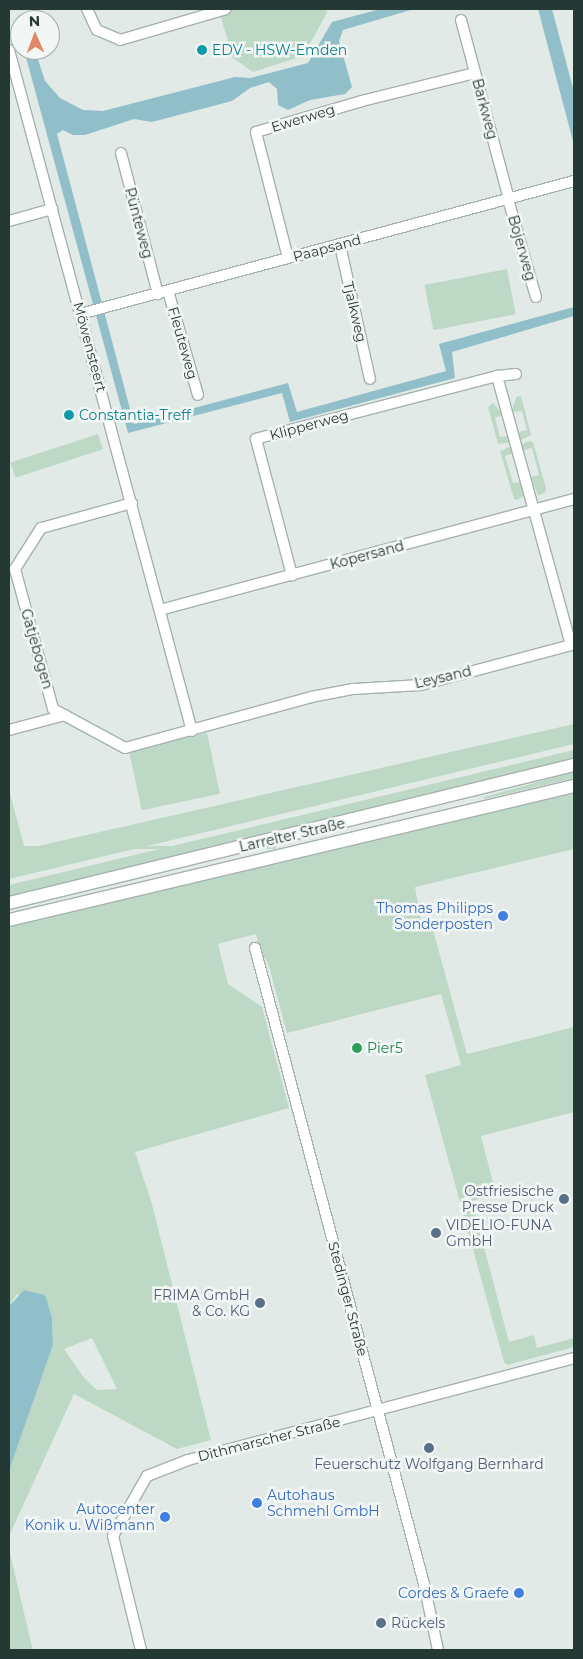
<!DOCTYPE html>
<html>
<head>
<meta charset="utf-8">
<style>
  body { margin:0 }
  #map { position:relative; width:583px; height:1659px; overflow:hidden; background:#e2eae7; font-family:Montserrat,sans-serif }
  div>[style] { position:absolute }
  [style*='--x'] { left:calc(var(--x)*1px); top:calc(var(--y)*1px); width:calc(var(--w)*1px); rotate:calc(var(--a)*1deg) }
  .green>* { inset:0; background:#bdd9c5; transform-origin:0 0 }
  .water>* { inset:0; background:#90bfc9 }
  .roads { filter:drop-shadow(1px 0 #a5b1ae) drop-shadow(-1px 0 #a5b1ae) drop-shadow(0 1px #a5b1ae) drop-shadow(0 -1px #a5b1ae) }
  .minor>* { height:10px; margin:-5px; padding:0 5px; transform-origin:5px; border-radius:5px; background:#fff }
  .tertiary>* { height:12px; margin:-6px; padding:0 6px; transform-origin:6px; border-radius:6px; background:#fff }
  .dots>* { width:14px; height:14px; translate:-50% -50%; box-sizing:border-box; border:2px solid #f2f7f5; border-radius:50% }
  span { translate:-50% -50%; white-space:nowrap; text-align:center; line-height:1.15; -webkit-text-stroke:5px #f2f7f5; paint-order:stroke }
  .culture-label { font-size:14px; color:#0d838f }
  .left { translate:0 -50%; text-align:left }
  .street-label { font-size:14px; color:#243934 }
  .shop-label { font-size:14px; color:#366cbe }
  .right { translate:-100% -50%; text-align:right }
  .leisure-label { font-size:14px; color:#27864d }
  .service-label { font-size:14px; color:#4e5e75 }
  .frame { position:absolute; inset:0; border:10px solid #243934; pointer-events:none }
  .north { position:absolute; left:10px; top:10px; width:50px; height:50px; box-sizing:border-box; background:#f2f7f5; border:1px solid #a0aba8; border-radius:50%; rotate:358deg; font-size:14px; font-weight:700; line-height:20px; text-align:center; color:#243934 }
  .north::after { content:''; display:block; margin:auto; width:18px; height:22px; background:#e18869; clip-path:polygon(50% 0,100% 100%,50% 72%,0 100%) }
</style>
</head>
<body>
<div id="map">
  <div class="green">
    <div style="clip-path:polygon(226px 9px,326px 9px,327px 13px,303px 56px,253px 72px,233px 58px,219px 11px)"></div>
    <div style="left:507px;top:269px;width:46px;height:84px;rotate:79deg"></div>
    <div style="clip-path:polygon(521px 396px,531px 435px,521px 440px,519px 432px,527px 430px,522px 411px,513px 412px,512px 410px,516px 397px)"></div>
    <div style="clip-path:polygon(493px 403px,503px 415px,495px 418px,500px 437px,509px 436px,511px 442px,498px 444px,488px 407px)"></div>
    <div style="left:98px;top:434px;width:16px;height:92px;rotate:72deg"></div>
    <div style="clip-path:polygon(530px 441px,533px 442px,546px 488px,545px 493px,538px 495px,531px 477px,539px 475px,532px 448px,524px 450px,522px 444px)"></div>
    <div style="clip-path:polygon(512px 446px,514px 453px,505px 456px,513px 483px,521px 482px,524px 496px,517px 500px,514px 499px,500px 451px)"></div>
    <div style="clip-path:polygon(574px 724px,574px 744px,9px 879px,9px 790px,25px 849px)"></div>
    <div style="left:207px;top:733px;width:62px;height:80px;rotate:78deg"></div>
    <div style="clip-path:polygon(574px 750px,574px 759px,481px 783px,9px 896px,9px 885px)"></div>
    <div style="clip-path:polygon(574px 772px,574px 778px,484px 799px,484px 797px)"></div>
    <div style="clip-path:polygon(evenodd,574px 793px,574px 849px,415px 887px,421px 921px,430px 919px,467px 1054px,574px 1027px,574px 1112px,481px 1136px,496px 1194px,472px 1201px,509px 1342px,534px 1335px,537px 1348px,574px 1338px,574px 1347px,507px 1365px,504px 1362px,425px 1075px,461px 1065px,441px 994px,287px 1033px,268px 963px,262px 955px,256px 934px,218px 944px,228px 984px,262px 1007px,289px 1108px,135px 1152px,152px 1204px,211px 1440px,177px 1449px,74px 1394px,9px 1536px,9px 1471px,53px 1345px,52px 1318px,17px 1294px,9px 1306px,9px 927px,574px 793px,92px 1338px,117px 1389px,97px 1390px,84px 1378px,64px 1349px,92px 1338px)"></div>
    <div style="left:276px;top:846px;width:3px;height:275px;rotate:90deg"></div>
    <div style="clip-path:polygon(9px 1549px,29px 1634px,33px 1650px,9px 1650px)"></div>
  </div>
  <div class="water">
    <div style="clip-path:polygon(380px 9px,414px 9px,343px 30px,339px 41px,352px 87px,345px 94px,310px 100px,288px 110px,278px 105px,277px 89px,269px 82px,250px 88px,232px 101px,152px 122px,134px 119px,85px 135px,73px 135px,63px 130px,57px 134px,134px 424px,288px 383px,297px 412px,446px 371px,439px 344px,574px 307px,574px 316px,452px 352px,455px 378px,290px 422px,282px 393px,128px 433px,24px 50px,35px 50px,45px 81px,60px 98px,83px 110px,103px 111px,235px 77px,250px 78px,308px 63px,332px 22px)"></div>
    <div style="clip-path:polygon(538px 9px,552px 9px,574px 92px,574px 145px)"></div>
    <div style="clip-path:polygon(24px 1290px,45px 1295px,52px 1318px,53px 1345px,9px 1471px,9px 1306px)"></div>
  </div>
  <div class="roads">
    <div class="minor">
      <div style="--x:87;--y:9;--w:23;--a:65"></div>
      <div style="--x:97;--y:30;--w:25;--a:23"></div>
      <div style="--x:120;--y:40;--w:110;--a:-16.3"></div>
      <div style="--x:461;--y:20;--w:185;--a:75"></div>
      <div style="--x:9;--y:50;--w:705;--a:74.96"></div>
      <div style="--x:121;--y:153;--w:146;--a:75.3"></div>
      <div style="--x:508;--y:199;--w:102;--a:74.1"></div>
      <div style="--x:9;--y:221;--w:45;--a:-15.6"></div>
      <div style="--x:340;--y:245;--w:137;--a:77.4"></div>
      <div style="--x:288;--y:258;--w:130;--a:-104.3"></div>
      <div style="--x:256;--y:132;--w:110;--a:-16.3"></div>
      <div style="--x:362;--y:101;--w:116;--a:-13.9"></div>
      <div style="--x:168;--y:291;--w:108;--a:73.9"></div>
      <div style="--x:80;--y:314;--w:512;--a:-15.07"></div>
      <div style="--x:497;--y:376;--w:19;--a:-6"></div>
      <div style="--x:132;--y:503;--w:94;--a:164.6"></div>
      <div style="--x:41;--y:528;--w:49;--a:122.4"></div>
      <div style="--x:15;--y:569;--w:145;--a:74.8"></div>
      <div style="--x:53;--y:709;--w:82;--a:28.4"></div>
      <div style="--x:125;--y:748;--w:193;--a:-15.3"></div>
      <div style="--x:311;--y:697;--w:43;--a:-10.8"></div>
      <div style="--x:353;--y:689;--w:68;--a:-3.4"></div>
      <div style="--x:421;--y:685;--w:155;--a:-14.9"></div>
      <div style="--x:571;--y:645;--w:279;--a:-105.4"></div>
      <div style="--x:497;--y:376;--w:249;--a:165.4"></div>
      <div style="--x:256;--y:439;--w:141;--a:75.2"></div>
      <div style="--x:160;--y:610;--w:429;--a:-15"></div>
      <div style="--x:9;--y:730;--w:58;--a:-15"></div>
      <div style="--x:255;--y:948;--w:658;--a:75.12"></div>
      <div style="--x:424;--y:1584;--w:67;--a:78"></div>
      <div style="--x:141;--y:1650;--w:117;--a:-103.8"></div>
      <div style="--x:113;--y:1536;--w:69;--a:-60.5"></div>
      <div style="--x:147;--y:1476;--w:44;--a:-21.3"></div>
      <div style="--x:188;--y:1460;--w:399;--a:-14.8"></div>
    </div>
    <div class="tertiary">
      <div style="--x:9;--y:903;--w:582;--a:-13.73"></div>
      <div style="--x:9;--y:920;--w:581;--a:-13.34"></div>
    </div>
  </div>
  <div class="dots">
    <div style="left:202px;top:50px;background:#0f9aa8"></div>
    <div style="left:69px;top:415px;background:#0f9aa8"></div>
    <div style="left:503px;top:916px;background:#3f7fe0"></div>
    <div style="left:357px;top:1048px;background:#2e9e5b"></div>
    <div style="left:564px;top:1199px;background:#5c6f8a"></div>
    <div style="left:436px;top:1233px;background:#5c6f8a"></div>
    <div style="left:260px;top:1303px;background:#5c6f8a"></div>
    <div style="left:429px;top:1448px;background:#5c6f8a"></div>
    <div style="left:257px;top:1503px;background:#3f7fe0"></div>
    <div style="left:165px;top:1517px;background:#3f7fe0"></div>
    <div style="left:519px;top:1593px;background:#3f7fe0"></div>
    <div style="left:381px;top:1623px;background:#5c6f8a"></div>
  </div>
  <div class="culture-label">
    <span class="left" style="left:212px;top:50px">EDV - HSW-Emden</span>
    <span class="left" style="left:79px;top:415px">Constantia-Treff</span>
  </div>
  <div class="street-label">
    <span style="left:485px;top:109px;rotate:75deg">Barkweg</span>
    <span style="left:303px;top:118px;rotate:-17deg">Ewerweg</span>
    <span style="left:139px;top:223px;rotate:75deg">Pünteweg</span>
    <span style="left:327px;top:248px;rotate:-15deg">Paapsand</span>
    <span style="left:522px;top:248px;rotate:74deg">Bojerweg</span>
    <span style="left:355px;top:312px;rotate:77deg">Tjalkweg</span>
    <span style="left:183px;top:343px;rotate:74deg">Fleuteweg</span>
    <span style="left:90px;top:347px;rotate:75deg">Möwensteert</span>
    <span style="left:309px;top:425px;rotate:-15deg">Klipperweg</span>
    <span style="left:367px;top:555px;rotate:-15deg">Kopersand</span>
    <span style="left:37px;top:649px;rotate:74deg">Gatjebogen</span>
    <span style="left:443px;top:677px;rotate:-13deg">Leysand</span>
    <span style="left:292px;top:835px;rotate:-13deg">Larrelter Straße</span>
    <span style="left:348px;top:1299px;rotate:75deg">Stedinger Straße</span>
    <span style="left:269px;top:1439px;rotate:-14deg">Dithmarscher Straße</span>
  </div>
  <div class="shop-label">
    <span class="right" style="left:493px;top:916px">Thomas Philipps<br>Sonderposten</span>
    <span class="left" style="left:267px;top:1503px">Autohaus<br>Schmehl GmbH</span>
    <span class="right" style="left:155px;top:1517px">Autocenter<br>Konik u. Wißmann</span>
    <span class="right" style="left:509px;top:1593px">Cordes &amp; Graefe</span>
  </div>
  <div class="leisure-label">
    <span class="left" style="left:367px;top:1048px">Pier5</span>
  </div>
  <div class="service-label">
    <span class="right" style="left:554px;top:1199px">Ostfriesische<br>Presse Druck</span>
    <span class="left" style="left:446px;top:1233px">VIDELIO-FUNA<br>GmbH</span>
    <span class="right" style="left:250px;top:1303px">FRIMA GmbH<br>&amp; Co. KG</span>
    <span style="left:429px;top:1464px">Feuerschutz Wolfgang Bernhard</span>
    <span class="left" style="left:391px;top:1623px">Rückels</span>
  </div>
  <div class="frame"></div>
  <div class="north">N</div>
</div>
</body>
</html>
